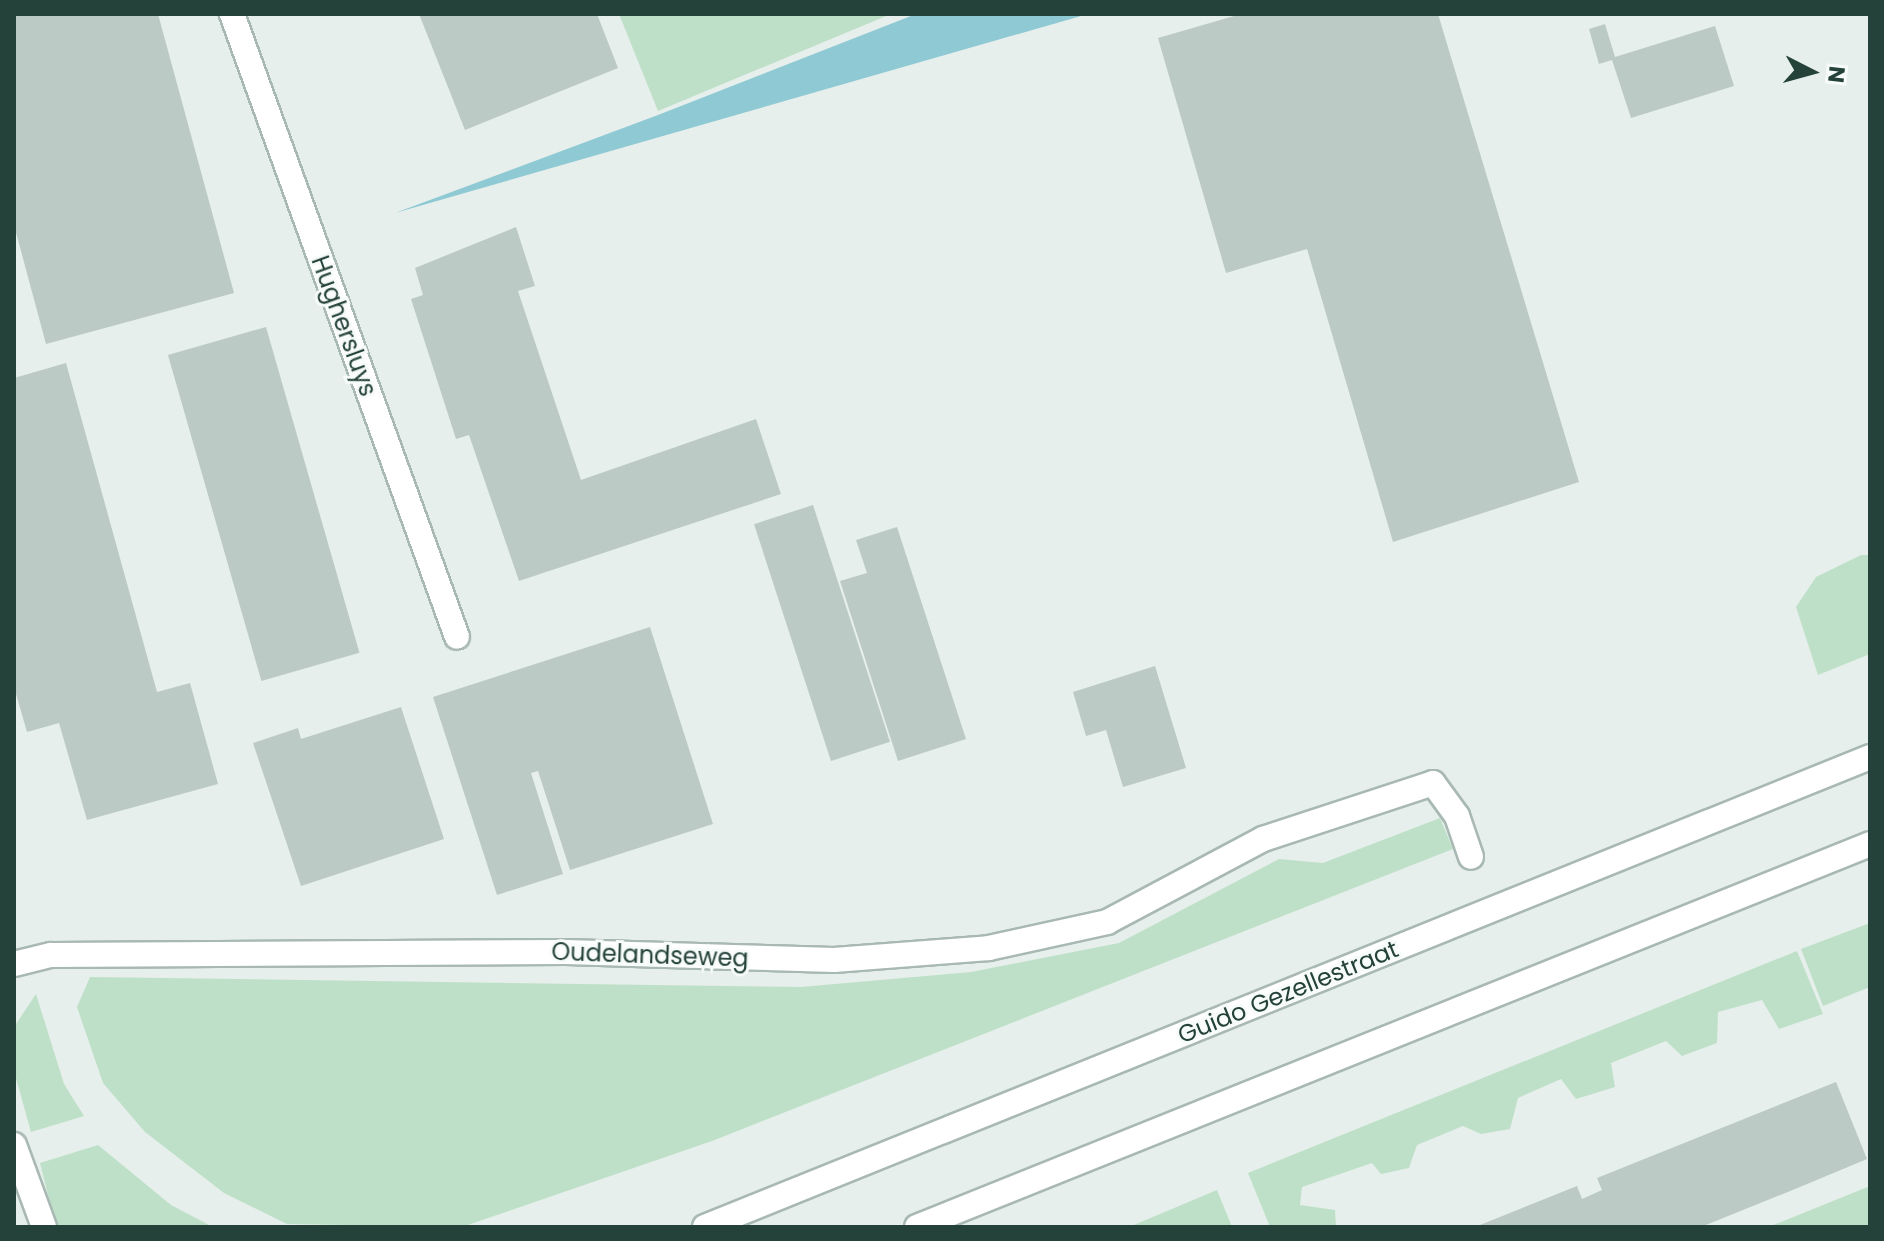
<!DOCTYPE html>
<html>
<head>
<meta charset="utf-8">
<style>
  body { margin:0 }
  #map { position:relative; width:1884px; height:1241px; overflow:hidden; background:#e6efeb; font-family:Poppins,sans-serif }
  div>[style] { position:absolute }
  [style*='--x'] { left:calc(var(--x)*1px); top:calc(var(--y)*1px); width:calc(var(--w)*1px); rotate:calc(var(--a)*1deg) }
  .green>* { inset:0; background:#bfe0c8 }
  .water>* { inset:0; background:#8ec9d4 }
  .building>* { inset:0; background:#bbcac4; transform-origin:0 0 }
  .roads { filter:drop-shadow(2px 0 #a8b8b2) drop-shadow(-2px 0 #a8b8b2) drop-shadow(0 2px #a8b8b2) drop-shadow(0 -2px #a8b8b2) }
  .lane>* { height:24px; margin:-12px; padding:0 12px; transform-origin:12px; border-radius:12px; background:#fff }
  .street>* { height:24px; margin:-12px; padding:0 12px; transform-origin:12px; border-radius:12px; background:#fff }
  .secondary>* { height:24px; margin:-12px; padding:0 12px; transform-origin:12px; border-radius:12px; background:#fff }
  span { translate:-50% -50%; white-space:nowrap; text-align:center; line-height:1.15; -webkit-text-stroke:6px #f7fbf9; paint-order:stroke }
  .street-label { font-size:24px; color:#24423a }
  .frame { position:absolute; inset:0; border:16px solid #24423a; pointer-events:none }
  .north { position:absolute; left:1772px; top:32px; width:80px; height:80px; -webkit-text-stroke:6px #f7fbf9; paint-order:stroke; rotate:96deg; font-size:22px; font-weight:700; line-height:32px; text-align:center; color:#24423a }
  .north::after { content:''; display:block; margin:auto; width:28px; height:36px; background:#24423a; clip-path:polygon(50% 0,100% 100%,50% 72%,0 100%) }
</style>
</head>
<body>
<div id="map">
  <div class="green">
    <div style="clip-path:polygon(619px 14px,686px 16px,891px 14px,658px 111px)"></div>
    <div style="clip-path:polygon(1861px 555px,1870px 555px,1870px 654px,1818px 675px,1796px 607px,1816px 577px)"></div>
    <div style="clip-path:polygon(1440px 818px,1453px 849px,712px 1141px,462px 1227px,287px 1224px,224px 1193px,145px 1132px,103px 1083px,77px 1007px,90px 977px,801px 987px,971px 972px,1119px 943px,1279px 859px,1323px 863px)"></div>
    <div style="clip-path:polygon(1870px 923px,1870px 987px,1823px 1006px,1801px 949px)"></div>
    <div style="clip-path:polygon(1797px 951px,1823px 1014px,1779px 1029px,1762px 1000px,1718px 1012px,1717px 1043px,1682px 1056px,1666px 1041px,1611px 1063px,1615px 1087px,1576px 1099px,1561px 1079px,1518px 1098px,1510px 1129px,1481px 1134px,1463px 1126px,1417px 1145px,1409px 1168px,1381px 1174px,1372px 1163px,1302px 1187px,1300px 1205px,1335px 1210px,1336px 1227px,1270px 1227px,1248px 1173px)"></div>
    <div style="clip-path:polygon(36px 994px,64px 1084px,84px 1116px,31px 1132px,14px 1071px,14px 1027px)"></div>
    <div style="clip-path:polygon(98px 1145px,171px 1205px,213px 1227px,56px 1227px,40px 1163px)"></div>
    <div style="clip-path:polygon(1870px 1186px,1870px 1227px,1771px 1227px,1771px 1226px)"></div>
    <div style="clip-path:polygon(1217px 1190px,1232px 1227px,1129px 1227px)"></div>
  </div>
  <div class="water">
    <div style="clip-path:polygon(916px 14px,1088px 14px,395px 213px,658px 115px)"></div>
  </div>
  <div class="building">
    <div style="clip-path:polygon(14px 14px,158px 14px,234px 293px,46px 344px,14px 225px)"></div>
    <div style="clip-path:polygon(419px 14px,597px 14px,618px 68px,465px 130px)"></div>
    <div style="clip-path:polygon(1241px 14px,1438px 14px,1579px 482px,1393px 542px,1307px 249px,1226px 273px,1158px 38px)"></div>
    <div style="clip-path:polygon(1605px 24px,1615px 57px,1715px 26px,1734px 86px,1631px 118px,1612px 60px,1599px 64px,1589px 29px)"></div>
    <div style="clip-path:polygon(516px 227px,535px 286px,518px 291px,581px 480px,756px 419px,781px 494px,519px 581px,469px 435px,456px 439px,411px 299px,423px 295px,415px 268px)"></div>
    <div style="left:266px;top:327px;width:339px;height:102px;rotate:74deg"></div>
    <div style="clip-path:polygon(66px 363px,157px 692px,190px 683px,218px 784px,87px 820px,59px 723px,27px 732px,14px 687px,14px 378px)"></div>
    <div style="left:813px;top:505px;width:249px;height:62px;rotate:72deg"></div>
    <div style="clip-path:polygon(897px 527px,966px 739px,898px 761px,840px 581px,867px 573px,856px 540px)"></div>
    <div style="clip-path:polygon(650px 627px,713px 824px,570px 870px,538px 771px,531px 773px,563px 874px,497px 895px,433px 697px)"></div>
    <div style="clip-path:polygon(1155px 666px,1186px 768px,1123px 787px,1106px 730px,1086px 736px,1073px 692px)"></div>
    <div style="clip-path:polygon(401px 707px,444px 839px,301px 886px,253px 743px,298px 728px,301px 739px)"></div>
    <div style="clip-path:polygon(1836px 1082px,1867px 1159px,1800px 1187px,1701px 1227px,1475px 1227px,1577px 1186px,1582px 1199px,1602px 1190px,1597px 1178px)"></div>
  </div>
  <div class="roads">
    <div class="lane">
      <div style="--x:1263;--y:839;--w:179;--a:-18.2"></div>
      <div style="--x:1433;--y:783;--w:41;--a:54"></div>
      <div style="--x:1457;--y:816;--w:43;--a:71.1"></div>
    </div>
    <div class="street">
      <div style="--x:232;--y:14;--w:662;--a:70.14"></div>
      <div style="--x:14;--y:964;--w:38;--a:-14"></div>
      <div style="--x:51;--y:955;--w:515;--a:-0.33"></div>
      <div style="--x:566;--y:952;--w:268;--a:1.7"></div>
      <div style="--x:834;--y:960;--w:155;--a:-4.4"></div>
      <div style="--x:989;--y:948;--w:121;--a:-12.4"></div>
      <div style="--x:1107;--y:922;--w:177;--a:-28"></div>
    </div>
    <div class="secondary">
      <div style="--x:14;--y:1145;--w:87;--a:69.9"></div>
      <div style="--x:705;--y:1227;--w:1256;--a:-21.97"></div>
      <div style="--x:917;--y:1227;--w:1027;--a:-21.89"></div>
    </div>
  </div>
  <div class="street-label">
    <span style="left:344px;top:326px;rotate:70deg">Hughersluys</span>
    <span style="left:650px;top:955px;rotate:2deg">Oudelandseweg</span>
    <span style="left:1288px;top:992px;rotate:-22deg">Guido Gezellestraat</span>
  </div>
  <div class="frame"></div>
  <div class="north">N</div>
</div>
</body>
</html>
